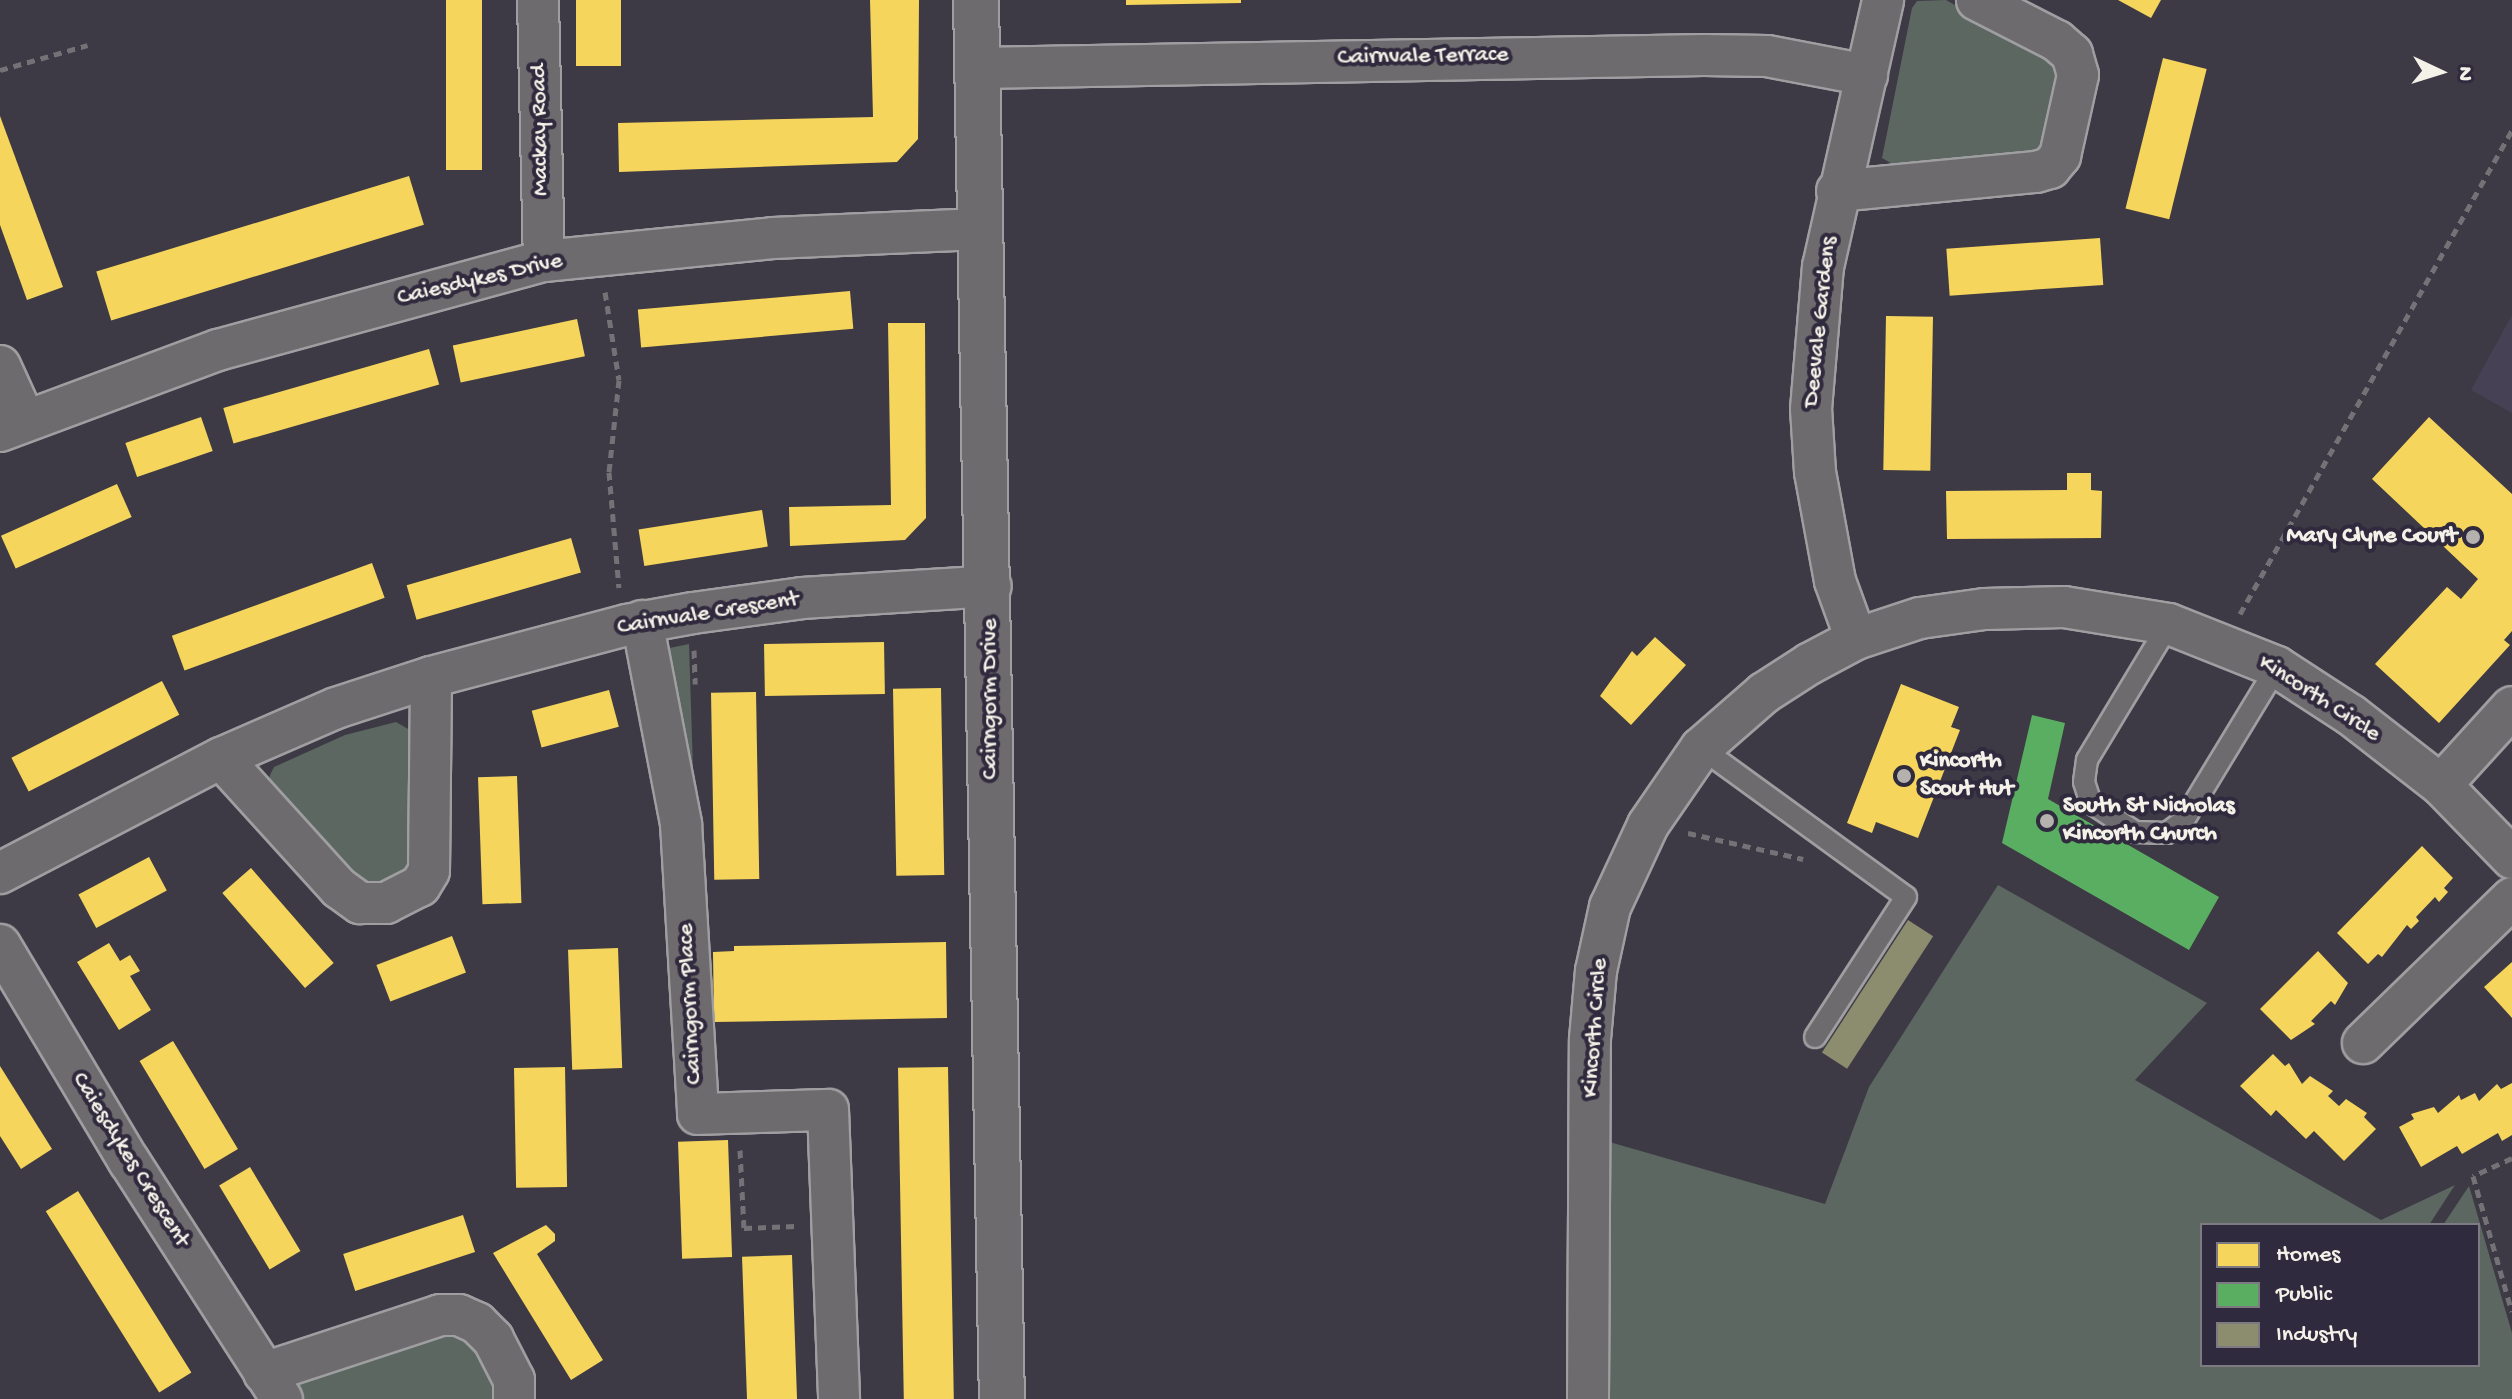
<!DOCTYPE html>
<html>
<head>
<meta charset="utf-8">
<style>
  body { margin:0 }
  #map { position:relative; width:2512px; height:1399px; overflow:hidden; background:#3d3a45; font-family:"Gochi Hand",sans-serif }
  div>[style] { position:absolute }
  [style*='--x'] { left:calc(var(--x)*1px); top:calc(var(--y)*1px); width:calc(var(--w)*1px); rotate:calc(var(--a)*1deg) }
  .built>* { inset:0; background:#474156 }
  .green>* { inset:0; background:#5b6760 }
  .homes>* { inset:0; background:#f6d55c; transform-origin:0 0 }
  .public>* { inset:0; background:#5aae61 }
  .industry>* { inset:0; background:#8c8c6e; transform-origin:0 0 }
  .path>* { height:5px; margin-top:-2.5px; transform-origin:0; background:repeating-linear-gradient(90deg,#747276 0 8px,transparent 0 14px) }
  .roads { filter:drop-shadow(2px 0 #9f9ea1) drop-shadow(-2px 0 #9f9ea1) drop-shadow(0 2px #9f9ea1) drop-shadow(0 -2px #9f9ea1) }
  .service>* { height:20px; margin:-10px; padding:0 10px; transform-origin:10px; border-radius:10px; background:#6e6b6e }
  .minor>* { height:40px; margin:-20px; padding:0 20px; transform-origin:20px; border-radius:20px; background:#6e6b6e }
  .tertiary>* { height:44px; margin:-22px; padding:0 22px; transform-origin:22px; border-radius:22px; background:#6e6b6e }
  .dots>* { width:22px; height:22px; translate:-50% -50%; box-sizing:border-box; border:4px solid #2f2a3d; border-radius:50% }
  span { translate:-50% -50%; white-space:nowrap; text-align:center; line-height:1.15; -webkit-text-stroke:8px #2f2a3d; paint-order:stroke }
  .street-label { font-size:24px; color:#f4f1e8 }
  .poi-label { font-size:24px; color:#f4f1e8; font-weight:700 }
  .right { translate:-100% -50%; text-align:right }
  .left { translate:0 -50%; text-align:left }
  .legend { position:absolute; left:2200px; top:1223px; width:280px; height:144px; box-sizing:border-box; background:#2f2a3d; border:2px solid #7e7a81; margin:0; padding:10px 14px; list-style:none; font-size:24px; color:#f4f1e8 }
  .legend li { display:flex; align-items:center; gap:16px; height:40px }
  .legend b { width:40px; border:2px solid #7e7a81 }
  .north { position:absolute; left:2400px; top:32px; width:80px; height:80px; -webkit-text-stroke:6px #2f2a3d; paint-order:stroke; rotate:94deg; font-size:22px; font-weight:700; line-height:32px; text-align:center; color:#f4f1e8 }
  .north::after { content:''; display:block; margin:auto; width:28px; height:36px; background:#f4f1e8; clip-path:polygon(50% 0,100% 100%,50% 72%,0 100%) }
</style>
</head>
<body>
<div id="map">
  <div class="built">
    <div style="clip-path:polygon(2512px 315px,2512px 413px,2471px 390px)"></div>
  </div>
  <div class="green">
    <div style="clip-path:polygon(1946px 0,2051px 60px,2058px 85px,2046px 142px,2038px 154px,1903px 170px,1882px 158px,1912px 8px,1917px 1px)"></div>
    <div style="clip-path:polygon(689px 644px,694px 801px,660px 650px)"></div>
    <div style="clip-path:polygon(396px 722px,410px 730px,416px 822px,412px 861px,404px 876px,387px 885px,373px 885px,349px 879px,269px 784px,270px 775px,274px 767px,345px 735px)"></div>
    <div style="clip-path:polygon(1998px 885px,2207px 1003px,2135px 1080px,2381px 1220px,2455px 1185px,2429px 1225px,2202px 1225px,2202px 1365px,2478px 1365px,2478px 1225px,2443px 1225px,2469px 1186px,2512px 1333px,2512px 1399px,1607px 1399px,1606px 1141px,1825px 1204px,1869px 1087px)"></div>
    <div style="clip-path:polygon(459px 1315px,514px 1399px,282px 1399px,264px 1373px)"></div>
  </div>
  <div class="homes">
    <div style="left:446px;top:0;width:36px;height:170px"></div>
    <div style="left:576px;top:0;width:45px;height:66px"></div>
    <div style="clip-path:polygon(870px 0,919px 0,918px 139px,897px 162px,619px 172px,618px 123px,873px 117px)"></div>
    <div style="clip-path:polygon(1126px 0,1241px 0,1241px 3px,1126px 5px)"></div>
    <div style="clip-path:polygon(2118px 0,2161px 0,2151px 18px)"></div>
    <div style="left:2163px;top:58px;width:45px;height:155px;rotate:14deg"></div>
    <div style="clip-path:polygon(0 116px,63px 287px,27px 300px,0 225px)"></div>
    <div style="left:409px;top:176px;width:51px;height:327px;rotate:73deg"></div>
    <div style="left:2100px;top:238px;width:47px;height:154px;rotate:86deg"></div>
    <div style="left:850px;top:291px;width:38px;height:213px;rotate:85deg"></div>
    <div style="left:1886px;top:316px;width:47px;height:154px;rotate:1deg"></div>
    <div style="left:577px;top:319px;width:38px;height:127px;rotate:78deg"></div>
    <div style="clip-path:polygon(888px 323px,925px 323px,926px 518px,905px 540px,790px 546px,789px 507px,891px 505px)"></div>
    <div style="left:429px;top:349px;width:37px;height:214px;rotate:74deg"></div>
    <div style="left:201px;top:417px;width:36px;height:80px;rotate:71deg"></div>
    <div style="clip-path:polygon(2429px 417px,2512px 494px,2512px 631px,2504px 640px,2510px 645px,2439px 723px,2375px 664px,2447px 587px,2461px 599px,2478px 579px,2372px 479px)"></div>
    <div style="clip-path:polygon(2067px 473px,2091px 473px,2091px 490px,2102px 491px,2101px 538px,1947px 539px,1946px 491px,2067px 490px)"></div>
    <div style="left:117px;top:484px;width:36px;height:127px;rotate:66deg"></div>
    <div style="left:762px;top:510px;width:37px;height:125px;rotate:81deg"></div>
    <div style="left:571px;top:538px;width:36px;height:171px;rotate:74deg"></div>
    <div style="left:372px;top:563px;width:37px;height:213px;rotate:70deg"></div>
    <div style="clip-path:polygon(1655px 637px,1686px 665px,1631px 725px,1600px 696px,1632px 651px,1637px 656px)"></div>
    <div style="left:884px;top:642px;width:52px;height:120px;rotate:89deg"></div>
    <div style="left:162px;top:681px;width:38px;height:169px;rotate:63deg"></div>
    <div style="clip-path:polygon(1901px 684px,1959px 707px,1951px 727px,1960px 730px,1918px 838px,1876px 822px,1872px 833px,1847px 823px)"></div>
    <div style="left:941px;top:688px;width:187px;height:48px;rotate:89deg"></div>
    <div style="left:609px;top:690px;width:38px;height:80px;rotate:75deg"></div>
    <div style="left:756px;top:692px;width:187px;height:45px;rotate:89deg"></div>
    <div style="left:517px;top:776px;width:127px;height:39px;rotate:88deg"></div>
    <div style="clip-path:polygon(2422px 846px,2453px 878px,2444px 888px,2448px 892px,2439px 902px,2435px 897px,2416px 917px,2419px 921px,2411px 929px,2407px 925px,2382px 957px,2378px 954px,2368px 964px,2337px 933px)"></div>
    <div style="left:149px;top:857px;width:38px;height:80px;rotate:62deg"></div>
    <div style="left:251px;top:868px;width:126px;height:38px;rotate:49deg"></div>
    <div style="left:452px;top:936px;width:39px;height:81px;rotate:69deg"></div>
    <div style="clip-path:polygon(946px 942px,947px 1018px,714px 1022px,713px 952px,734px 951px,734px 946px)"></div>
    <div style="clip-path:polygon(109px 943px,120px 961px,130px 955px,140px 971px,130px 976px,151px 1010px,119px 1030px,77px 962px)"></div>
    <div style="left:618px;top:948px;width:120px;height:50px;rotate:88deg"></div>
    <div style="clip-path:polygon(2318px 951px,2348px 983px,2335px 1005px,2331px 1001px,2311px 1021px,2315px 1024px,2291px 1040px,2260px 1009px)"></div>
    <div style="clip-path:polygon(2512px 962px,2512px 1018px,2484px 987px)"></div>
    <div style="left:173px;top:1041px;width:126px;height:39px;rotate:59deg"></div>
    <div style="clip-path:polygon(2273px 1054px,2285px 1066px,2289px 1063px,2302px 1084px,2310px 1076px,2333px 1091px,2328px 1096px,2339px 1106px,2346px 1099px,2367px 1113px,2364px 1117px,2376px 1129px,2344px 1161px,2314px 1131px,2306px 1139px,2276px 1110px,2271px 1116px,2240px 1086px)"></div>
    <div style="clip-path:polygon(0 1066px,52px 1149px,21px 1169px,0 1136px)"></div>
    <div style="left:565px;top:1067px;width:120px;height:51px;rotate:89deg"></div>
    <div style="left:948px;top:1067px;width:332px;height:50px;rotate:89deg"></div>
    <div style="clip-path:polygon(2512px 1083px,2512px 1135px,2502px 1141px,2498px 1133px,2462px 1154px,2457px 1146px,2421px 1167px,2399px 1127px,2414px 1119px,2411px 1114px,2434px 1107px,2438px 1113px,2459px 1095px,2461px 1100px,2475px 1093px,2479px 1101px,2497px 1084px,2501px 1089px)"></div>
    <div style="left:728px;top:1140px;width:117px;height:50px;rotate:88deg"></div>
    <div style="left:250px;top:1167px;width:98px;height:36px;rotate:59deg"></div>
    <div style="left:78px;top:1191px;width:214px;height:38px;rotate:58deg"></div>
    <div style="left:463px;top:1215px;width:39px;height:126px;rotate:72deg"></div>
    <div style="clip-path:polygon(546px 1225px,555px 1234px,555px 1241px,537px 1254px,603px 1360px,571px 1380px,493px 1253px)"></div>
    <div style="left:792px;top:1255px;width:144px;height:50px;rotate:88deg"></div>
  </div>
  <div class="public">
    <div style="clip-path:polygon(2032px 715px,2065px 723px,2048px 799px,2219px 897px,2189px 950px,2002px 843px)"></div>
  </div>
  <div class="industry">
    <div style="left:1908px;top:920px;width:30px;height:158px;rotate:33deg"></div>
  </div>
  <div class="path">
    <div style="--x:0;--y:70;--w:91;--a:-15.9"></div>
    <div style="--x:605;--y:292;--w:89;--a:81"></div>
    <div style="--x:619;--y:380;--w:93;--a:96.2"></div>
    <div style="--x:609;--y:472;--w:116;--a:85.1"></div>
    <div style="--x:2240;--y:614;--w:555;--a:-60.66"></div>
    <div style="--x:694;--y:650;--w:34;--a:88"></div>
    <div style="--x:1688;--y:833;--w:118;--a:12.7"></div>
    <div style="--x:740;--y:1150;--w:78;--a:87.1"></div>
    <div style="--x:744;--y:1228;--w:52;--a:-2.2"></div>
    <div style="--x:2512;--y:1158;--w:43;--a:155.2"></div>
    <div style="--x:2473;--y:1176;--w:141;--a:74"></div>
  </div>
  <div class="roads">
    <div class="service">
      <div style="--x:2169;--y:624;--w:159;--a:121.1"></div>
      <div style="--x:2087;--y:760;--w:22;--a:98"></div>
      <div style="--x:2084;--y:782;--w:22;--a:72"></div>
      <div style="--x:2091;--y:803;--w:53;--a:33.4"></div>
      <div style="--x:2135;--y:832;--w:32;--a:2"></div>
      <div style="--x:2167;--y:833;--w:21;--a:-37"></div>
      <div style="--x:2184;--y:820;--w:179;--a:-58.7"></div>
      <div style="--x:1701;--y:748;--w:253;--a:36"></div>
      <div style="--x:1906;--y:897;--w:167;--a:123"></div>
    </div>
    <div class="minor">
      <div style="--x:538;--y:0;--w:261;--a:88.7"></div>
      <div style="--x:978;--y:68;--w:726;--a:-1.03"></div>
      <div style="--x:1704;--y:55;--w:63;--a:0.9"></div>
      <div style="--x:1767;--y:56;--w:102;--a:10.8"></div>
      <div style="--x:1837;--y:191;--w:200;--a:-5.5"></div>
      <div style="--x:2036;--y:172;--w:15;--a:-16"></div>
      <div style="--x:2050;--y:168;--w:16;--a:-50"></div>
      <div style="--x:2060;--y:156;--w:83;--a:-77.5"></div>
      <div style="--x:2078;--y:75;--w:22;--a:-106"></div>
      <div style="--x:2072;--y:54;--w:20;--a:-139"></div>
      <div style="--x:2057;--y:41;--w:90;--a:-152.9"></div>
      <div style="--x:0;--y:366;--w:58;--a:65.6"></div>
      <div style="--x:0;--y:431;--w:233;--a:-20.4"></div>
      <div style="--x:218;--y:350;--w:338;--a:-15.3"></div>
      <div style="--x:544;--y:261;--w:230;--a:-5.7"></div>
      <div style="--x:773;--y:238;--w:207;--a:-2.5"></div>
      <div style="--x:642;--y:621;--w:207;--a:79.1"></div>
      <div style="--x:681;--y:824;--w:290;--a:86.6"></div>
      <div style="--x:698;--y:1114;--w:130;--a:-1.8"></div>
      <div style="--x:828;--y:1110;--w:289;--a:87.8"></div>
      <div style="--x:1856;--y:639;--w:62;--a:-109.9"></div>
      <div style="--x:1835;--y:581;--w:111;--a:-100.4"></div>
      <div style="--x:1815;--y:472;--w:63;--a:-93.6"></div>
      <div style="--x:1811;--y:409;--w:143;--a:-85.2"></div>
      <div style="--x:1823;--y:267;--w:274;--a:-77.3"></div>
      <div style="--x:221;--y:758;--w:176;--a:47.8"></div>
      <div style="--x:339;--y:888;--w:26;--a:36"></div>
      <div style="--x:360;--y:903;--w:26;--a:0"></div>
      <div style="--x:386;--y:903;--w:38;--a:-27"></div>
      <div style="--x:420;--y:886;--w:17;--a:-59"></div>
      <div style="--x:429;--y:871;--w:194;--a:-89.4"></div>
      <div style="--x:2441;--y:785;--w:105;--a:-47.7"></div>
      <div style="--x:0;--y:873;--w:249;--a:-27.5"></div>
      <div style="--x:221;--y:758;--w:125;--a:-23.5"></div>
      <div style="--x:336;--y:708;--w:100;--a:-18.1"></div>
      <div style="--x:431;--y:677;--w:203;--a:-14.9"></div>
      <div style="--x:627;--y:625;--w:67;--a:-10.3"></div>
      <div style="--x:693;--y:613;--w:110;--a:-7.8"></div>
      <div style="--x:802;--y:598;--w:189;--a:-3.6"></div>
      <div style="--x:0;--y:945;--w:252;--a:59.2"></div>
      <div style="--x:129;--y:1161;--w:283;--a:57.3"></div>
      <div style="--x:2363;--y:1043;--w:208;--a:-44.2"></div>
      <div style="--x:264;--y:1373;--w:185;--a:-18.2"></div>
      <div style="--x:440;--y:1315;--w:19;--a:0"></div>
      <div style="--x:459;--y:1315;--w:20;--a:24"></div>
      <div style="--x:477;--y:1323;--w:23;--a:45"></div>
      <div style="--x:493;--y:1339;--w:46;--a:62.9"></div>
      <div style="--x:514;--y:1380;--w:19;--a:90"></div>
      <div style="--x:1588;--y:1399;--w:360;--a:-89.7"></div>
      <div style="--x:1590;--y:1039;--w:68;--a:-85"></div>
      <div style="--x:1596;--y:971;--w:66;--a:-77.7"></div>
      <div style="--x:1610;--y:907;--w:90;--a:-65.1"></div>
      <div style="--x:1648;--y:825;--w:93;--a:-55.5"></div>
      <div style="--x:1701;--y:748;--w:84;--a:-41.1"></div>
      <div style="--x:1764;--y:693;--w:54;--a:-32.8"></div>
      <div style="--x:1809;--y:664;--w:53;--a:-28"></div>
      <div style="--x:1856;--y:639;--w:67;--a:-18.2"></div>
      <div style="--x:1920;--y:618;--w:65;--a:-8"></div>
      <div style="--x:1984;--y:609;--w:80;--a:-1.4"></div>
      <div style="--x:2064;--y:607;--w:106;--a:9.2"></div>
      <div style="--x:2169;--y:624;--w:116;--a:21.7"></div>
      <div style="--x:2277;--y:667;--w:88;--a:33"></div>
      <div style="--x:2351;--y:715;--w:114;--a:37.9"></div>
      <div style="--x:2441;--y:785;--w:102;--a:45.8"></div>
    </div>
    <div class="tertiary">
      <div style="--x:976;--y:0;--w:1399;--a:88.94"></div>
    </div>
  </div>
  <div class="dots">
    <div style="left:2473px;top:537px;background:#b4b1af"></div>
    <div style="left:1904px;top:776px;background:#b4b1af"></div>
    <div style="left:2047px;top:821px;background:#b4b1af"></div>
  </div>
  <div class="street-label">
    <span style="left:1423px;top:57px;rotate:-1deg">Cairnvale Terrace</span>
    <span style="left:541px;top:130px;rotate:-91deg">Mackay Road</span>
    <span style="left:480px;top:280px;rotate:-13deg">Caiesdykes Drive</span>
    <span style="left:1821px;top:322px;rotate:-84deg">Deevale Gardens</span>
    <span style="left:708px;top:614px;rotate:-9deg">Cairnvale Crescent</span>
    <span style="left:991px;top:699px;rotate:-90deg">Cairngorm Drive</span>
    <span style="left:2319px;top:699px;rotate:33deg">Kincorth Circle</span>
    <span style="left:691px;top:1004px;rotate:-93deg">Cairngorm Place</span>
    <span style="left:1596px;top:1028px;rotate:-86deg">Kincorth Circle</span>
    <span style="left:130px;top:1160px;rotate:58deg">Caiesdykes Crescent</span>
  </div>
  <div class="poi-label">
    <span class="right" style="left:2457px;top:537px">Mary Clyne Court</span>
    <span class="left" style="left:1920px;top:776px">Kincorth<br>Scout Hut</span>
    <span class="left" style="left:2063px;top:821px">South St Nicholas<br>Kincorth Church</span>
  </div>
  <ul class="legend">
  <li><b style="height:22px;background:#f6d55c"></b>Homes</li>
  <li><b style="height:22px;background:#5aae61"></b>Public</li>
  <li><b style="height:22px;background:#8c8c6e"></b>Industry</li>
  </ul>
  <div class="north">N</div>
</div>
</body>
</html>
